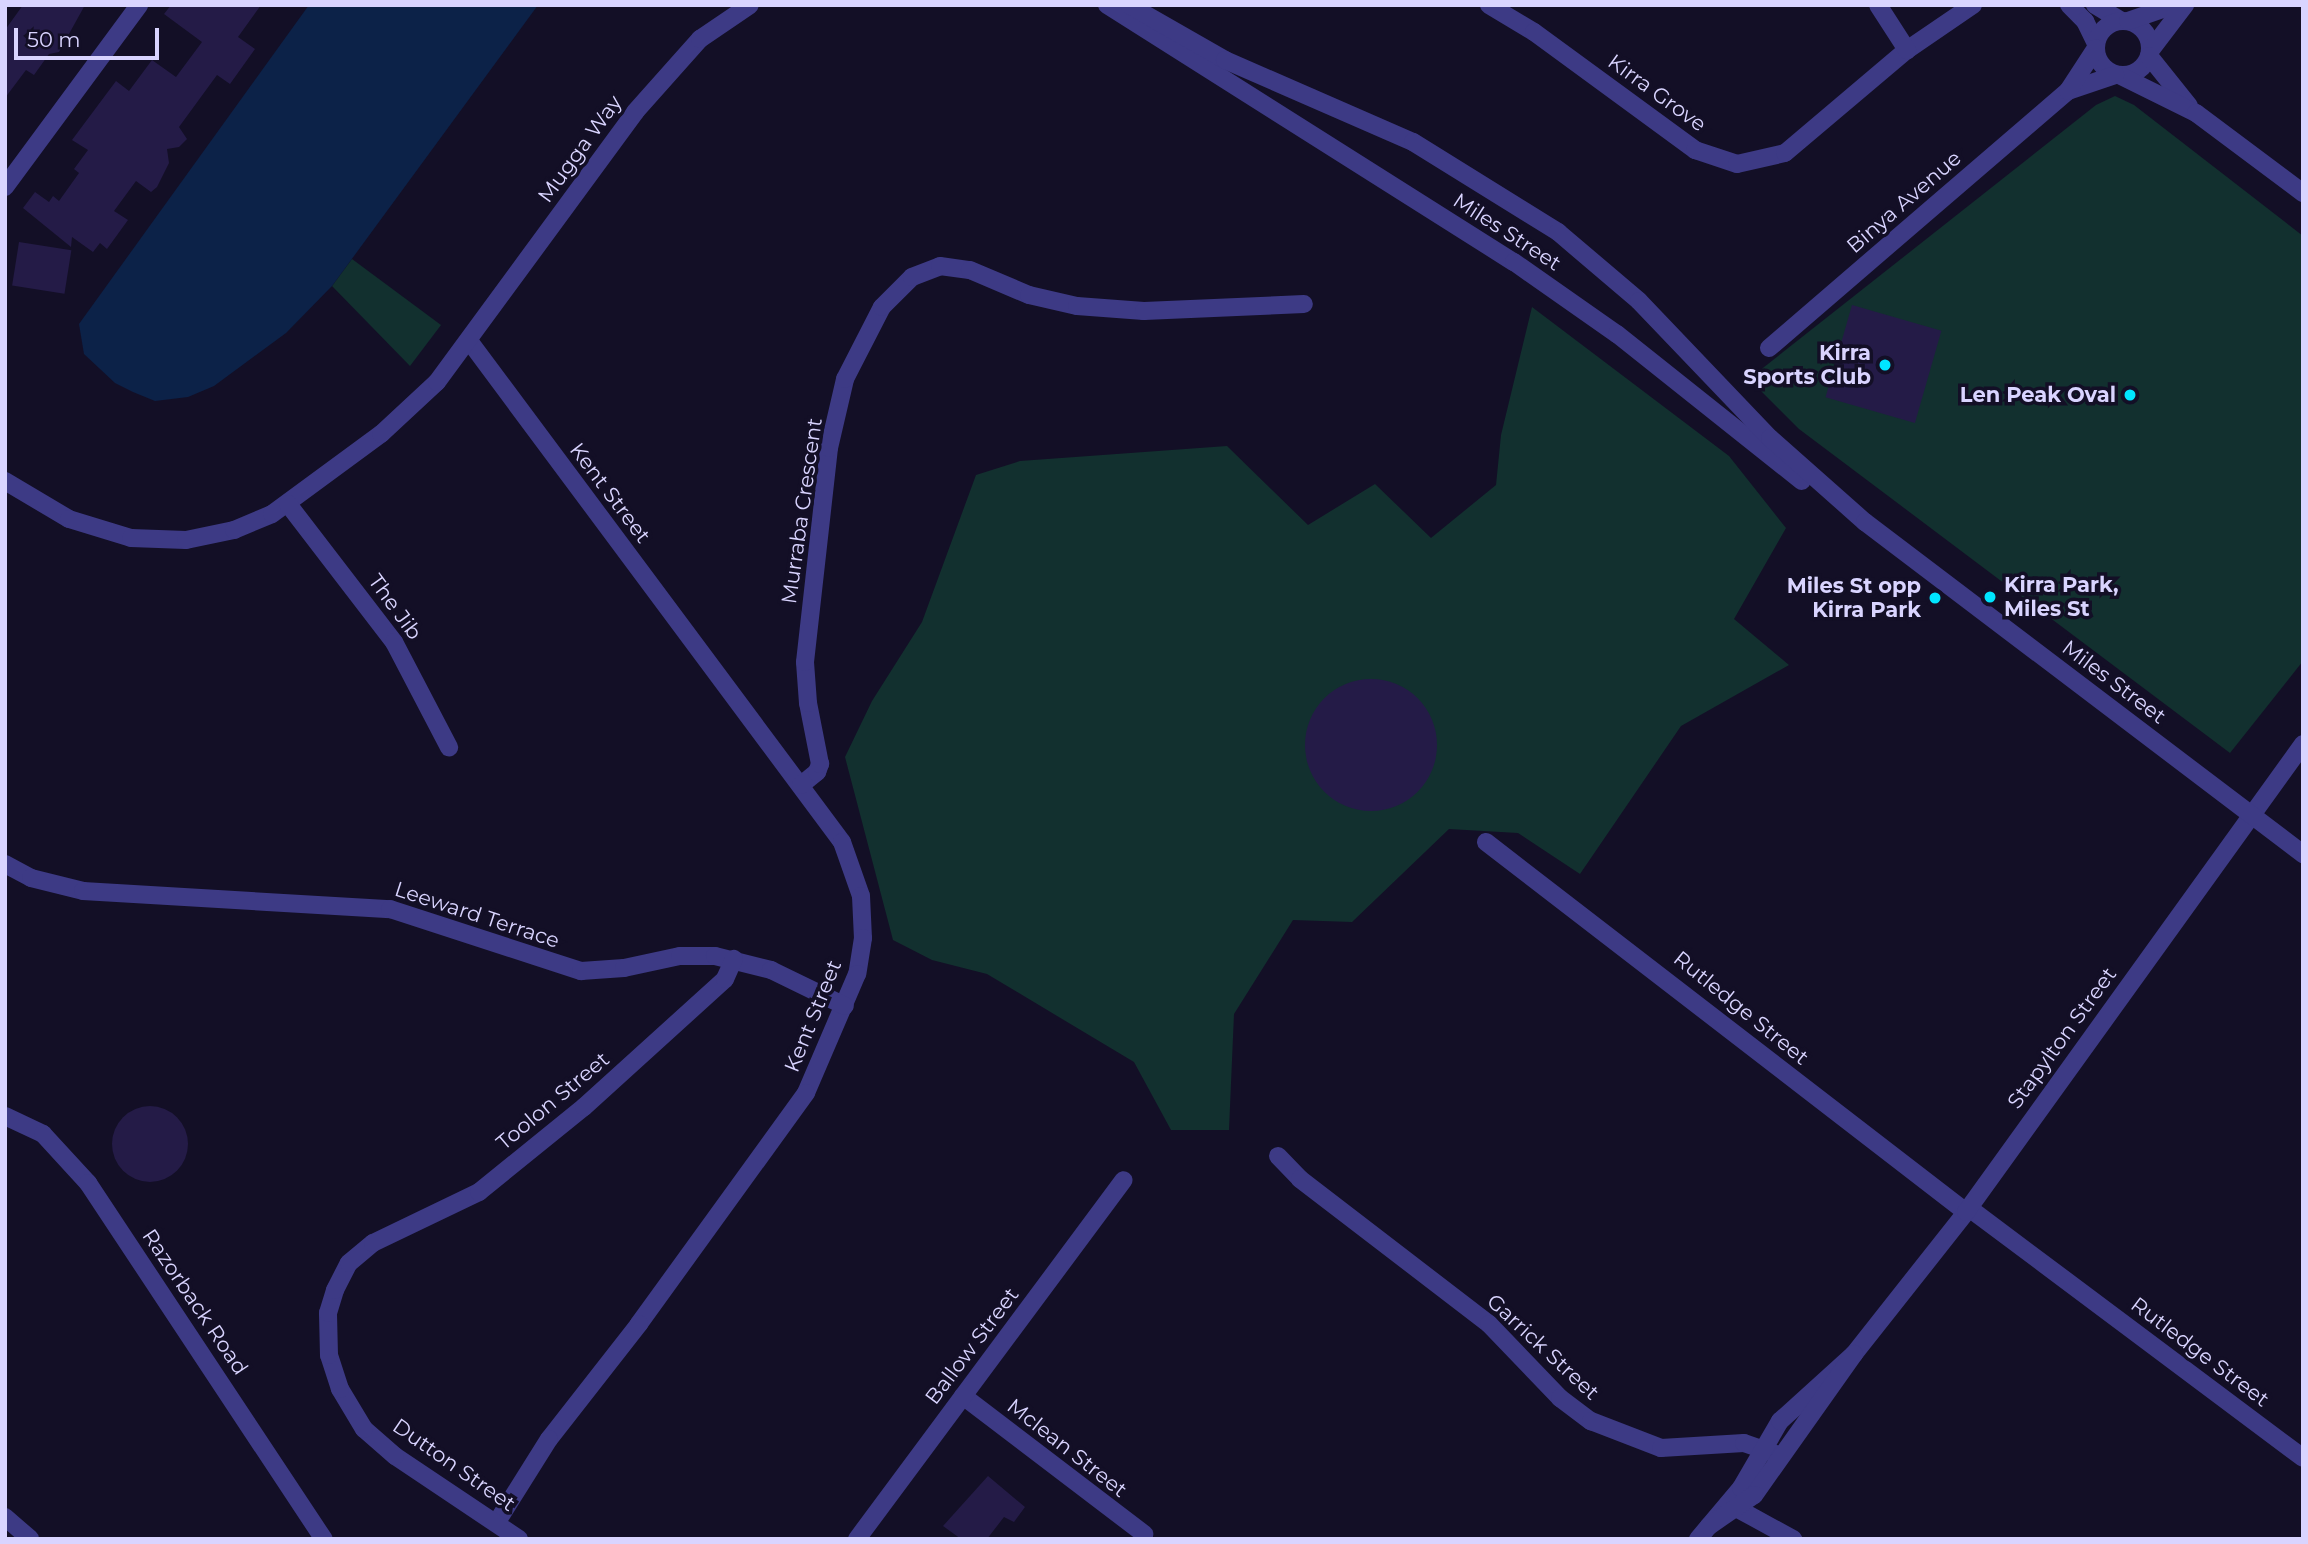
<!DOCTYPE html>
<html>
<head>
<meta charset="utf-8">
<style>
  body { margin:0 }
  #map { position:relative; width:2308px; height:1544px; overflow:hidden; background:#130f26; font-family:Montserrat,sans-serif }
  div>[style] { position:absolute }
  [style*='--x'] { left:calc(var(--x)*1px); top:calc(var(--y)*1px); width:calc(var(--w)*1px); rotate:calc(var(--a)*1deg) }
  .green>* { inset:0; background:#12302f }
  .water>* { inset:0; background:#0c2248 }
  .building>* { inset:0; background:#241b47; transform-origin:0 0 }
  .round { border-radius:50% }
  .minor>* { height:18px; margin:-9px; padding:0 9px; transform-origin:9px; border-radius:9px; background:#3d3a85 }
  .minor>.ring { margin:-9px; padding:0; box-sizing:content-box; background:none; border:18px solid #3d3a85; border-radius:50% }
  .tertiary>* { height:18px; margin:-9px; padding:0 9px; transform-origin:9px; border-radius:9px; background:#3d3a85 }
  .dots>* { width:19px; height:19px; translate:-50% -50%; box-sizing:border-box; border:4px solid #130f26; border-radius:50% }
  span { translate:-50% -50%; white-space:nowrap; text-align:center; line-height:1.15; -webkit-text-stroke:7px #130f26; paint-order:stroke }
  .street-label { font-size:21px; color:#d9d4ff }
  .poi-label { font-size:21px; color:#d9d4ff; font-weight:700 }
  .right { translate:-100% -50%; text-align:right }
  .left { translate:0 -50%; text-align:left }
  .frame { position:absolute; inset:0; border:7px solid #d9d4ff; pointer-events:none }
  .scale { position:absolute; left:14px; top:28px; width:145px; height:32px; box-sizing:border-box; border:4px solid #d9d4ff; border-top:0; padding-left:9px; font-size:21px; line-height:24px; white-space:nowrap; color:#d9d4ff; -webkit-text-stroke:5px #130f26; paint-order:stroke }
</style>
</head>
<body>
<div id="map">
  <div class="green">
    <div style="clip-path:polygon(2115px 96px,2134px 105px,2303px 236px,2303px 661px,2230px 753px,1799px 429px,1749px 379px,2096px 105px)"></div>
    <div style="clip-path:polygon(352px 259px,441px 325px,410px 366px,332px 286px)"></div>
    <div style="clip-path:polygon(1532px 307px,1729px 456px,1786px 528px,1734px 619px,1789px 665px,1681px 726px,1580px 874px,1518px 833px,1449px 829px,1352px 922px,1293px 920px,1234px 1014px,1229px 1130px,1171px 1130px,1134px 1062px,987px 974px,932px 960px,893px 940px,845px 757px,872px 701px,922px 622px,976px 475px,1020px 461px,1227px 446px,1308px 525px,1375px 484px,1431px 538px,1496px 485px,1501px 435px)"></div>
  </div>
  <div class="water">
    <div style="clip-path:polygon(309px 5px,538px 5px,332px 286px,286px 333px,214px 386px,188px 397px,155px 401px,133px 392px,115px 383px,84px 354px,79px 324px)"></div>
  </div>
  <div class="building">
    <div style="clip-path:polygon(23px 5px,85px 5px,59px 52px,49px 54px,34px 75px,26px 70px,5px 98px,5px 30px)"></div>
    <div style="clip-path:polygon(171px 5px,261px 5px,238px 37px,255px 49px,230px 84px,217px 75px,179px 127px,187px 139px,179px 147px,167px 149px,169px 163px,157px 187px,151px 192px,136px 181px,114px 211px,128px 220px,107px 249px,100px 243px,93px 252px,72px 237px,71px 247px,23px 208px,35px 192px,49px 202px,53px 196px,59px 201px,79px 173px,74px 169px,88px 150px,72px 140px,116px 81px,129px 91px,152px 60px,176px 77px,202px 42px,164px 14px)"></div>
    <div style="left:19px;top:242px;width:53px;height:44px;rotate:9deg"></div>
    <div style="left:1852px;top:305px;width:93px;height:96px;rotate:16deg"></div>
    <div class="round" style="left:1305px;top:679px;width:132px;height:132px"></div>
    <div class="round" style="left:112px;top:1106px;width:76px;height:76px"></div>
    <div style="clip-path:polygon(988px 1476px,1025px 1507px,1014px 1522px,1004px 1517px,987px 1539px,961px 1539px,943px 1526px)"></div>
  </div>
  <div class="minor">
    <div style="--x:1489;--y:5;--w:52;--a:31"></div>
    <div style="--x:1534;--y:32;--w:200;--a:36.2"></div>
    <div style="--x:1695;--y:150;--w:44;--a:18.4"></div>
    <div style="--x:1737;--y:164;--w:49;--a:-12.9"></div>
    <div style="--x:1785;--y:153;--w:160;--a:-40.2"></div>
    <div style="--x:1907;--y:50;--w:80;--a:-34.3"></div>
    <div style="--x:1878;--y:5;--w:54;--a:57.2"></div>
    <div style="--x:2069;--y:5;--w:23;--a:45"></div>
    <div style="--x:2085;--y:21;--w:25;--a:64"></div>
    <div style="--x:2095;--y:5;--w:31;--a:31"></div>
    <div class="ring" style="left:2096px;top:21px;width:36px;height:36px"></div>
    <div style="--x:2128;--y:21;--w:49;--a:-19.2"></div>
    <div style="--x:2150;--y:51;--w:58;--a:-52.7"></div>
    <div style="--x:2149;--y:56;--w:64;--a:51.3"></div>
    <div style="--x:2121;--y:76;--w:84;--a:26.3"></div>
    <div style="--x:2196;--y:113;--w:134;--a:36.8"></div>
    <div style="--x:2068;--y:91;--w:50;--a:-18.8"></div>
    <div style="--x:5;--y:187;--w:226;--a:-53.6"></div>
    <div style="--x:470;--y:342;--w:623;--a:53.35"></div>
    <div style="--x:842;--y:842;--w:57;--a:70.6"></div>
    <div style="--x:861;--y:896;--w:42;--a:87.3"></div>
    <div style="--x:863;--y:938;--w:36;--a:99"></div>
    <div style="--x:857;--y:974;--w:129;--a:113.2"></div>
    <div style="--x:806;--y:1093;--w:285;--a:125.9"></div>
    <div style="--x:639;--y:1324;--w:146;--a:128"></div>
    <div style="--x:549;--y:1439;--w:98;--a:122.1"></div>
    <div style="--x:1769;--y:348;--w:394;--a:-40.7"></div>
    <div style="--x:2068;--y:91;--w:51;--a:-56.9"></div>
    <div style="--x:5;--y:481;--w:74;--a:30.7"></div>
    <div style="--x:69;--y:519;--w:65;--a:17"></div>
    <div style="--x:131;--y:538;--w:55;--a:2.1"></div>
    <div style="--x:186;--y:540;--w:49;--a:-11.8"></div>
    <div style="--x:234;--y:530;--w:41;--a:-22.8"></div>
    <div style="--x:272;--y:514;--w:135;--a:-36.3"></div>
    <div style="--x:381;--y:434;--w:76;--a:-42.9"></div>
    <div style="--x:437;--y:382;--w:335;--a:-53.7"></div>
    <div style="--x:635;--y:112;--w:98;--a:-48.3"></div>
    <div style="--x:700;--y:39;--w:60;--a:-34.2"></div>
    <div style="--x:288;--y:504;--w:174;--a:52.5"></div>
    <div style="--x:394;--y:642;--w:119;--a:62.4"></div>
    <div style="--x:801;--y:785;--w:21;--a:-39"></div>
    <div style="--x:817;--y:772;--w:9;--a:-69"></div>
    <div style="--x:820;--y:764;--w:62;--a:-101.1"></div>
    <div style="--x:808;--y:703;--w:41;--a:-94.2"></div>
    <div style="--x:805;--y:662;--w:215;--a:-83.6"></div>
    <div style="--x:829;--y:448;--w:71;--a:-76.9"></div>
    <div style="--x:845;--y:379;--w:81;--a:-62.8"></div>
    <div style="--x:882;--y:307;--w:42;--a:-45"></div>
    <div style="--x:912;--y:277;--w:30;--a:-21"></div>
    <div style="--x:940;--y:266;--w:30;--a:8"></div>
    <div style="--x:970;--y:270;--w:64;--a:23"></div>
    <div style="--x:1029;--y:295;--w:49;--a:12.9"></div>
    <div style="--x:1077;--y:306;--w:67;--a:4.3"></div>
    <div style="--x:1144;--y:311;--w:160;--a:-2.5"></div>
    <div style="--x:1486;--y:842;--w:606;--a:37.63"></div>
    <div style="--x:5;--y:864;--w:30;--a:28"></div>
    <div style="--x:31;--y:878;--w:54;--a:14"></div>
    <div style="--x:83;--y:891;--w:308;--a:3.4"></div>
    <div style="--x:390;--y:909;--w:201;--a:18"></div>
    <div style="--x:581;--y:971;--w:43;--a:-4"></div>
    <div style="--x:624;--y:968;--w:57;--a:-12.1"></div>
    <div style="--x:680;--y:956;--w:35;--a:0"></div>
    <div style="--x:715;--y:956;--w:58;--a:14"></div>
    <div style="--x:771;--y:970;--w:82;--a:25.9"></div>
    <div style="--x:5;--y:1116;--w:42;--a:25.3"></div>
    <div style="--x:43;--y:1134;--w:67;--a:47.4"></div>
    <div style="--x:88;--y:1183;--w:427;--a:56.5"></div>
    <div style="--x:1278;--y:1156;--w:32;--a:46"></div>
    <div style="--x:1300;--y:1179;--w:238;--a:37.5"></div>
    <div style="--x:1489;--y:1324;--w:103;--a:46.2"></div>
    <div style="--x:1560;--y:1398;--w:39;--a:37"></div>
    <div style="--x:1591;--y:1421;--w:75;--a:21.1"></div>
    <div style="--x:1661;--y:1448;--w:83;--a:-3.4"></div>
    <div style="--x:1744;--y:1443;--w:39;--a:19"></div>
    <div style="--x:1969;--y:1208;--w:417;--a:36.8"></div>
    <div style="--x:1854;--y:1354;--w:181;--a:-51.7"></div>
    <div style="--x:1966;--y:1212;--w:577;--a:-54.24"></div>
    <div style="--x:963;--y:1396;--w:228;--a:37.3"></div>
    <div style="--x:1741;--y:1498;--w:11;--a:105"></div>
    <div style="--x:1738;--y:1509;--w:63;--a:28.6"></div>
    <div style="--x:5;--y:1517;--w:33;--a:41"></div>
    <div style="--x:519;--y:1539;--w:149;--a:-146.2"></div>
    <div style="--x:395;--y:1456;--w:41;--a:-138.9"></div>
    <div style="--x:364;--y:1429;--w:47;--a:-121"></div>
    <div style="--x:340;--y:1389;--w:36;--a:-108"></div>
    <div style="--x:329;--y:1355;--w:42;--a:-91.4"></div>
    <div style="--x:328;--y:1313;--w:24;--a:-73"></div>
    <div style="--x:335;--y:1290;--w:30;--a:-63"></div>
    <div style="--x:349;--y:1263;--w:31;--a:-40"></div>
    <div style="--x:373;--y:1243;--w:118;--a:-25.7"></div>
    <div style="--x:479;--y:1192;--w:135;--a:-39"></div>
    <div style="--x:584;--y:1107;--w:190;--a:-42.2"></div>
    <div style="--x:725;--y:979;--w:22;--a:-66"></div>
    <div style="--x:857;--y:1539;--w:447;--a:-53.4"></div>
    <div style="--x:1698;--y:1539;--w:67;--a:-49.9"></div>
    <div style="--x:1741;--y:1488;--w:78;--a:-59.8"></div>
    <div style="--x:1780;--y:1421;--w:100;--a:-42.2"></div>
    <div style="--x:1854;--y:1354;--w:173;--a:125.3"></div>
    <div style="--x:1754;--y:1495;--w:55;--a:145.4"></div>
  </div>
  <div class="tertiary">
    <div style="--x:1107;--y:5;--w:481;--a:32.3"></div>
    <div style="--x:1514;--y:262;--w:126;--a:35"></div>
    <div style="--x:1617;--y:334;--w:236;--a:38.5"></div>
    <div style="--x:1129;--y:5;--w:111;--a:29.8"></div>
    <div style="--x:1225;--y:60;--w:205;--a:23.6"></div>
    <div style="--x:1413;--y:142;--w:171;--a:31.8"></div>
    <div style="--x:1558;--y:232;--w:106;--a:40.4"></div>
    <div style="--x:1639;--y:301;--w:190;--a:46.3"></div>
    <div style="--x:1770;--y:438;--w:127;--a:41.5"></div>
    <div style="--x:1865;--y:522;--w:550;--a:37.16"></div>
  </div>
  <div class="dots">
    <div style="left:1885px;top:365px;background:#00e5ff"></div>
    <div style="left:2130px;top:395px;background:#00e5ff"></div>
    <div style="left:1990px;top:597px;background:#00e5ff"></div>
    <div style="left:1935px;top:598px;background:#00e5ff"></div>
  </div>
  <div class="street-label">
    <span style="left:1657px;top:93px;rotate:36deg">Kirra Grove</span>
    <span style="left:580px;top:149px;rotate:-54deg">Mugga Way</span>
    <span style="left:1904px;top:202px;rotate:-41deg">Binya Avenue</span>
    <span style="left:1507px;top:232px;rotate:33deg">Miles Street</span>
    <span style="left:610px;top:493px;rotate:53deg">Kent Street</span>
    <span style="left:802px;top:511px;rotate:-82deg">Murraba Crescent</span>
    <span style="left:395px;top:607px;rotate:54deg">The Jib</span>
    <span style="left:2114px;top:682px;rotate:37deg">Miles Street</span>
    <span style="left:477px;top:915px;rotate:18deg">Leeward Terrace</span>
    <span style="left:1741px;top:1008px;rotate:39deg">Rutledge Street</span>
    <span style="left:813px;top:1016px;rotate:-68deg">Kent Street</span>
    <span style="left:2062px;top:1038px;rotate:-54deg">Stapylton Street</span>
    <span style="left:553px;top:1101px;rotate:-40deg">Toolon Street</span>
    <span style="left:195px;top:1302px;rotate:56deg">Razorback Road</span>
    <span style="left:972px;top:1346px;rotate:-53deg">Ballow Street</span>
    <span style="left:1543px;top:1347px;rotate:43deg">Garrick Street</span>
    <span style="left:2200px;top:1352px;rotate:37deg">Rutledge Street</span>
    <span style="left:1067px;top:1448px;rotate:38deg">Mclean Street</span>
    <span style="left:454px;top:1465px;rotate:35deg">Dutton Street</span>
  </div>
  <div class="poi-label">
    <span class="right" style="left:1871px;top:365px">Kirra<br>Sports Club</span>
    <span class="right" style="left:2116px;top:395px">Len Peak Oval</span>
    <span class="left" style="left:2004px;top:597px">Kirra Park,<br>Miles St</span>
    <span class="right" style="left:1921px;top:598px">Miles St opp<br>Kirra Park</span>
  </div>
  <div class="frame"></div>
  <div class="scale">50 m</div>
</div>
</body>
</html>
